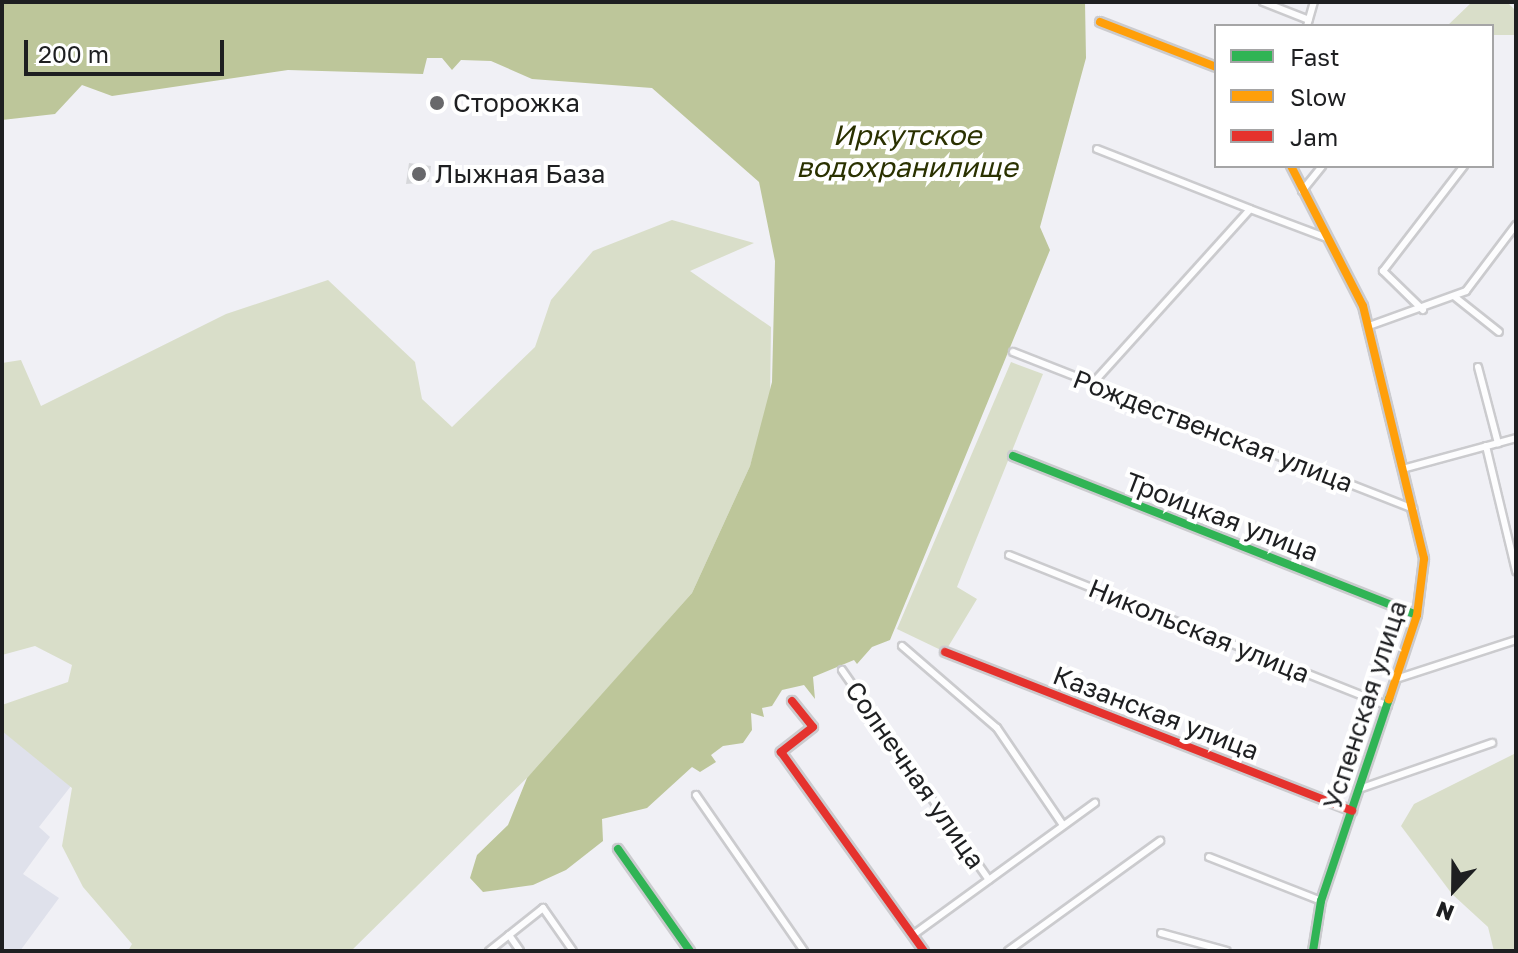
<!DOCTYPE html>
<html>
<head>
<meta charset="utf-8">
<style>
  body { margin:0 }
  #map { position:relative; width:1518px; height:953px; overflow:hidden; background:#f0f0f5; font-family:"Golos Text",sans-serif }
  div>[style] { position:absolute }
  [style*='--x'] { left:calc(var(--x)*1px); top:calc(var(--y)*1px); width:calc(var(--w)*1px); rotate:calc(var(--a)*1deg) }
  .built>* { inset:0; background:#dfe1eb }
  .green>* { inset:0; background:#d9dec9 }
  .water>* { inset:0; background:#bdc69a }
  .building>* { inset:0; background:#d6d7da }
  .roads { filter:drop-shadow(2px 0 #cbcbce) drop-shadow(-2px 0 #cbcbce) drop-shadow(0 2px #cbcbce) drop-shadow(0 -2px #cbcbce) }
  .street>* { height:6px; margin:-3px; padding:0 3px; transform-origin:3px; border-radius:3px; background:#fdfdfe }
  .fast>* { height:8px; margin:-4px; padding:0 4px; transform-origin:4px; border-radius:4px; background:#30b455 }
  .slow>* { height:8px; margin:-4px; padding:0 4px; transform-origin:4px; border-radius:4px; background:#ff9f0a }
  .jam>* { height:8px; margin:-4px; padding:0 4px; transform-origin:4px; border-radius:4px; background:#e5322d }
  .dots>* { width:22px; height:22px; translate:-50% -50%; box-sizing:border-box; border:4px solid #fff; border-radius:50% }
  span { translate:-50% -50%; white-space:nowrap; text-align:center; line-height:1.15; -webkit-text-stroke:8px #fff; paint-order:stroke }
  .poi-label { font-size:26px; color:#1e1f21 }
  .left { translate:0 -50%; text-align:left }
  .street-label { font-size:26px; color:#1e1f21 }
  .water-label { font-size:28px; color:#2a3100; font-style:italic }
  .frame { position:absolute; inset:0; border:4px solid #1e1f21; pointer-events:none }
  .legend { position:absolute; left:1214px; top:24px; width:280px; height:144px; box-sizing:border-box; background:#fff; border:2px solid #a5a5a6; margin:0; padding:10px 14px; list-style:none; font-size:24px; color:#1e1f21 }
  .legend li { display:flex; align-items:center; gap:16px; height:40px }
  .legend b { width:40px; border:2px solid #a5a5a6 }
  .north { position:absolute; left:1414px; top:849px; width:80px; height:80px; -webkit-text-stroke:6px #fff; paint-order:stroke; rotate:202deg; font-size:22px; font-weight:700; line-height:32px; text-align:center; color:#1e1f21 }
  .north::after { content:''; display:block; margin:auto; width:28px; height:36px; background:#1e1f21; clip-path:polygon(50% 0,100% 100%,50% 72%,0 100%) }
  .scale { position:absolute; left:24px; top:40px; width:200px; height:36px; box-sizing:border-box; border:4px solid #1e1f21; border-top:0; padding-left:10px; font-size:24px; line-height:28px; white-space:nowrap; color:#1e1f21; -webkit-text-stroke:6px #fff; paint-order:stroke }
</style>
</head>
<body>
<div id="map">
  <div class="built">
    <div style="clip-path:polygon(2px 730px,71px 786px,39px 827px,50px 837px,23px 874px,59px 898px,20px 951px,2px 951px)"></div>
  </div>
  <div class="green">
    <div style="clip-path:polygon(1472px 2px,1507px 2px,1516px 11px,1516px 35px,1492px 35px,1492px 26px,1447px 26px)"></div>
    <div style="clip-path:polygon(672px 220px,754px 243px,690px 271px,771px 327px,770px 400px,750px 466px,692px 593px,540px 765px,351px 951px,128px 951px,132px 944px,83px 887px,62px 846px,72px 788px,2px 731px,2px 705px,68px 682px,72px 665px,35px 646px,2px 655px,2px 363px,21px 360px,41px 406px,226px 314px,328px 280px,415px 362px,422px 399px,452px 427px,535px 347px,551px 300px,593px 251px)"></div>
    <div style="clip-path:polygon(1011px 362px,1043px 374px,957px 587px,977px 599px,945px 652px,897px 629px)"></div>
    <div style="clip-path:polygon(1516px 753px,1516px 951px,1494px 951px,1488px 927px,1452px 894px,1401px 826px,1414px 804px)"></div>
  </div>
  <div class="water">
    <div style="clip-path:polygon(2px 2px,1085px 2px,1086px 58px,1040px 227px,1050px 250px,890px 640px,872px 647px,857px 664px,854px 660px,813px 677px,815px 699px,804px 685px,782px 690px,772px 706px,762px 708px,764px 717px,751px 713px,752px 730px,743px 743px,723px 746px,711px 755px,716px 762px,700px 772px,692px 767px,647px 808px,602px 819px,603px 841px,566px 870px,533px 885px,483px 892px,470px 878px,477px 855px,508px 825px,527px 778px,692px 593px,750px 466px,772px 382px,775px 261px,759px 182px,652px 88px,532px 79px,491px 61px,461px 60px,452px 70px,442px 58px,427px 58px,423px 74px,288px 70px,112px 96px,82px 85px,55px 114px,2px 120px)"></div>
  </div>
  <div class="building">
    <div style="clip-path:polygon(409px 163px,431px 166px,429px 182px,406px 184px)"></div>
  </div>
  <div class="roads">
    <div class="street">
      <div style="--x:1263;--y:2;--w:49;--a:21.4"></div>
      <div style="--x:1307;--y:26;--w:25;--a:-74"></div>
      <div style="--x:1097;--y:149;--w:164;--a:21.4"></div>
      <div style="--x:1302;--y:191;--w:32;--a:-51"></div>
      <div style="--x:1455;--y:297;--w:56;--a:38.5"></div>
      <div style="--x:1423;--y:310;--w:56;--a:-135.7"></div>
      <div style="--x:1383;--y:271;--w:133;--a:-52.4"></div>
      <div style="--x:1369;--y:326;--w:103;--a:-19.8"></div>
      <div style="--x:1466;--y:291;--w:83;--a:-52.9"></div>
      <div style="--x:1013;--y:352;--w:430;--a:21.4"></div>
      <div style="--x:1478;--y:367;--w:79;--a:75.3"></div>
      <div style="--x:1093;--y:383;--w:234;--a:-47.9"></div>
      <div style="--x:1250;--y:209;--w:82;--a:20.6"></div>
      <div style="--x:1486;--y:446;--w:129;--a:76.5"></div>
      <div style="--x:1402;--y:469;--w:118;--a:-15.2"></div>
      <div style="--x:1009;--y:555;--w:408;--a:21.7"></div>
      <div style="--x:902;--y:646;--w:125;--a:40.8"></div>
      <div style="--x:997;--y:728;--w:117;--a:55.8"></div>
      <div style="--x:842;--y:670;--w:256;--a:55"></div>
      <div style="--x:1396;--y:679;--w:126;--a:-18"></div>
      <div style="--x:1359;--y:789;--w:141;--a:-19.1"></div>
      <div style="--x:696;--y:795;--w:190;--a:55.3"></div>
      <div style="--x:1209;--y:857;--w:120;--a:21.4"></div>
      <div style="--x:1161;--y:933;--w:68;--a:15.3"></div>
      <div style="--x:509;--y:935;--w:19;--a:55"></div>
      <div style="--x:913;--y:935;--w:225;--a:-36"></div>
      <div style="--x:489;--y:951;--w:69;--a:-38.5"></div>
      <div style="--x:543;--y:908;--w:52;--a:55.1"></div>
      <div style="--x:1008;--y:951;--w:188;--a:-35.9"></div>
    </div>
    <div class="fast">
      <div style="--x:1013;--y:456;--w:434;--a:21.5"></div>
      <div style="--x:618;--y:849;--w:125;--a:54.8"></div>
      <div style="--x:1313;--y:951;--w:51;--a:-80.9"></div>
      <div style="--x:1321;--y:901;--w:213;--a:-71.4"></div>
    </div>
    <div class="slow">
      <div style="--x:1100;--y:22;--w:124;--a:21.2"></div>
      <div style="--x:1291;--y:166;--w:157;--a:62.8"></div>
      <div style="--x:1363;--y:306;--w:260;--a:76.4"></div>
      <div style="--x:1424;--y:559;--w:56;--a:97.1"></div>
      <div style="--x:1417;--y:615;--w:89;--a:108.4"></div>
    </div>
    <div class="jam">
      <div style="--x:945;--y:652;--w:437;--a:21.3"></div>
      <div style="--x:792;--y:701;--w:33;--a:51"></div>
      <div style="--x:813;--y:727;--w:41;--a:142"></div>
      <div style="--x:781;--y:752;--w:245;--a:54.3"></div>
    </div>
  </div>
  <div class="dots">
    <div style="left:437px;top:103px;background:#68686b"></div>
    <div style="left:419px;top:174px;background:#68686b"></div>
  </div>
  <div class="poi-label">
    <span class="left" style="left:453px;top:103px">Сторожка</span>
    <span class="left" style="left:435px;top:174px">Лыжная База</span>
  </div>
  <div class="street-label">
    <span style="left:1213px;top:431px;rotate:21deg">Рождественская улица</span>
    <span style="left:1222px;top:517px;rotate:21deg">Троицкая улица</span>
    <span style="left:1199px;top:631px;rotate:22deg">Никольская улица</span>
    <span style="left:1365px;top:705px;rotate:-72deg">Успенская улица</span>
    <span style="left:1156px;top:713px;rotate:21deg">Казанская улица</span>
    <span style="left:915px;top:775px;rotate:55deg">Солнечная улица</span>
  </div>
  <div class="water-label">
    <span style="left:907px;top:151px">Иркутское<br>водохранилище</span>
  </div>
  <div class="frame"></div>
  <ul class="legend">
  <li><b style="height:10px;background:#30b455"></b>Fast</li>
  <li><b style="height:10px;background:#ff9f0a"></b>Slow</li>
  <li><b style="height:10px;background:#e5322d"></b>Jam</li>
  </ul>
  <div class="north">N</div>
  <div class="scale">200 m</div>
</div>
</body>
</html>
